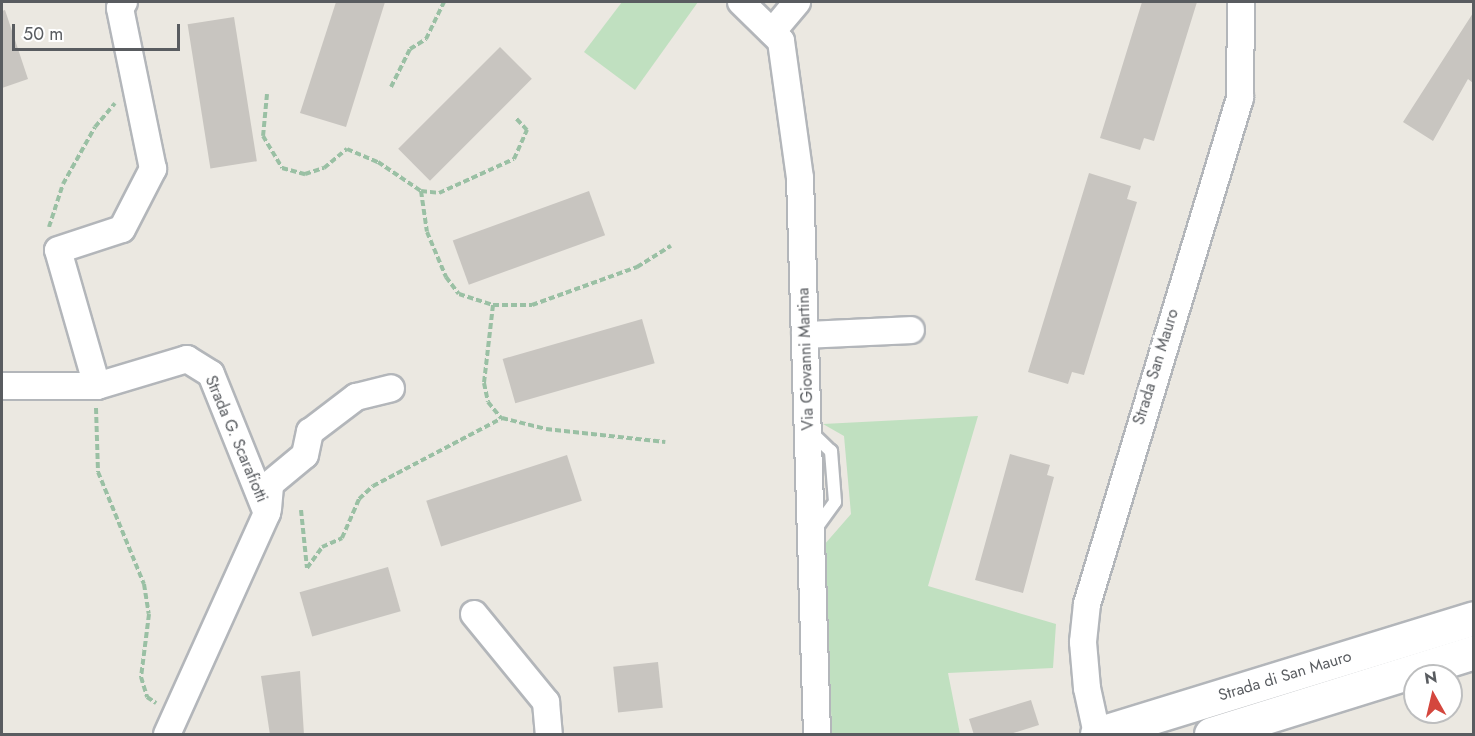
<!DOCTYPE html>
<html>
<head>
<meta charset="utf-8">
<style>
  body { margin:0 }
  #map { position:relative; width:1475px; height:736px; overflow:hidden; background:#ebe8e1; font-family:Jost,sans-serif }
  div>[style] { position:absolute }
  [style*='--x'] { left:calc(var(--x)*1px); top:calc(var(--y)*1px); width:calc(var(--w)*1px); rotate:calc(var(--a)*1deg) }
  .green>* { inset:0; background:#c0e0c0 }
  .building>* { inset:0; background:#c8c5c0; transform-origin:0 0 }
  .path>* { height:4px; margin-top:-2px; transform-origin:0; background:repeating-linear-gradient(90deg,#9ac0a4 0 6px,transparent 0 9px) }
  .roads { filter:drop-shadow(2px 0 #b3b6ba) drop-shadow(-2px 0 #b3b6ba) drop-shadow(0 2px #b3b6ba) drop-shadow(0 -2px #b3b6ba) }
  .lane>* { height:12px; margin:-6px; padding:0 6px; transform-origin:6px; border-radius:6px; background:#fff }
  .street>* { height:26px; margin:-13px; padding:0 13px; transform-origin:13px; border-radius:13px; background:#fff }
  .secondary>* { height:33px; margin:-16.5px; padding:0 16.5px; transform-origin:16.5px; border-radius:16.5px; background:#fff }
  span { translate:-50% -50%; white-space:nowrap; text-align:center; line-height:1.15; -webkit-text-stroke:4.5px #fff; paint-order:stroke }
  .street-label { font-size:16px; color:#595c60 }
  .frame { position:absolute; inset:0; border:3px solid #595c60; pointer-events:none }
  .north { position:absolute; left:1403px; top:664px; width:60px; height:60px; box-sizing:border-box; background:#fff; border:2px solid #bdbebf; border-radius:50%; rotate:352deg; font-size:16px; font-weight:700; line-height:24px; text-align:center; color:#595c60 }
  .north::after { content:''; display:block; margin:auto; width:21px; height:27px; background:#d4473e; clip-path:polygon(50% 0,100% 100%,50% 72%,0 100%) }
  .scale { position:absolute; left:12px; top:24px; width:168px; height:27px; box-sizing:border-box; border:3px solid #595c60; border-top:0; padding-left:8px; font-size:18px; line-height:21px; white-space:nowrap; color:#595c60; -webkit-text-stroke:4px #fff; paint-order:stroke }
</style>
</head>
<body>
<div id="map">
  <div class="green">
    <div style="clip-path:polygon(622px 2px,698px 2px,635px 90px,584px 52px)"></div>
    <div style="clip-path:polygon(978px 416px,928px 586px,1056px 624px,1053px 668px,948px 673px,960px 734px,832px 734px,824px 545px,851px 514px,844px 436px,823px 424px)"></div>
  </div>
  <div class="building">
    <div style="clip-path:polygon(336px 2px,385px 2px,346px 127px,300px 113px)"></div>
    <div style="clip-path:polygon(1142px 2px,1197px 2px,1154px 141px,1144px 138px,1140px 150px,1100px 138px)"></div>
    <div style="clip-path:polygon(5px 10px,28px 79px,2px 88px,2px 11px)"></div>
    <div style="clip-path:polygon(1473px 13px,1473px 83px,1468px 79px,1433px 141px,1403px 122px)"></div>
    <div style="left:234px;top:17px;width:146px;height:47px;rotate:81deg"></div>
    <div style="left:500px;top:47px;width:45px;height:144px;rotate:45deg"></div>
    <div style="clip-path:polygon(1089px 173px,1131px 186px,1127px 199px,1137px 202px,1084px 375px,1072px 372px,1068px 384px,1028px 372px)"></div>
    <div style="left:589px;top:191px;width:47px;height:145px;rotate:70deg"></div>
    <div style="left:642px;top:319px;width:46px;height:145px;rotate:74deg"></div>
    <div style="clip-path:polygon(1010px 454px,1050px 465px,1047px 475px,1054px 477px,1023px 593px,975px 580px)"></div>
    <div style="left:567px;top:455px;width:48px;height:148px;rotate:72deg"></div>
    <div style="left:388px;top:567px;width:46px;height:92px;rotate:74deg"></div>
    <div style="left:658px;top:662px;width:46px;height:45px;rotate:84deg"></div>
    <div style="clip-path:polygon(300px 671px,304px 735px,270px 735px,261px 676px)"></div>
    <div style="clip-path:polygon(1031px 700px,1039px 725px,1007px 735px,974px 735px,969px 719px)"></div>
  </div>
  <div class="path">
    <div style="--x:391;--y:87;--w:42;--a:-63.4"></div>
    <div style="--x:410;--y:49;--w:19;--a:-32"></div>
    <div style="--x:426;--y:39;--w:41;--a:-64.1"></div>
    <div style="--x:267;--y:94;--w:42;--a:95.4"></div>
    <div style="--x:263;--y:136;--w:37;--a:59"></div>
    <div style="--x:282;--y:168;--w:24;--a:15"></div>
    <div style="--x:305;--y:174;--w:20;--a:-18"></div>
    <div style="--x:324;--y:168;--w:30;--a:-40"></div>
    <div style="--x:347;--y:149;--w:34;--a:23"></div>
    <div style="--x:378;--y:162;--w:52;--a:34"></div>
    <div style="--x:421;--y:191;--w:18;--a:6"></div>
    <div style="--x:439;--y:193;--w:82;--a:-24.4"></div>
    <div style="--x:514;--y:159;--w:32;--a:-66"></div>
    <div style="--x:527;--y:130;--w:16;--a:-133"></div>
    <div style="--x:421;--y:191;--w:41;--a:81.7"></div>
    <div style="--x:427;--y:232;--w:49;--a:67.1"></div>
    <div style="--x:446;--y:277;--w:21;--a:53"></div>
    <div style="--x:459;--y:294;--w:36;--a:18"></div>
    <div style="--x:493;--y:305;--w:39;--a:0"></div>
    <div style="--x:532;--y:305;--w:112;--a:-19.9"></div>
    <div style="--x:637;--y:267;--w:40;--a:-32"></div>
    <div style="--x:49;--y:227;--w:45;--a:-72"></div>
    <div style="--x:63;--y:184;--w:65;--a:-60.7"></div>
    <div style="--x:95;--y:127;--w:31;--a:-50"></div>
    <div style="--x:493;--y:305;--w:79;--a:96.6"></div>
    <div style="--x:484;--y:383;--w:19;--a:78"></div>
    <div style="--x:488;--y:402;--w:21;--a:51"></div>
    <div style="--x:96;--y:408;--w:64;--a:88.2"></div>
    <div style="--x:98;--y:472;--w:121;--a:67.7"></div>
    <div style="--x:144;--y:584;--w:30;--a:81"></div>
    <div style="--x:149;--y:614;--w:64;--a:97.2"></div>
    <div style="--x:141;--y:677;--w:21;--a:73"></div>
    <div style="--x:147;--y:697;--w:11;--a:34"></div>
    <div style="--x:301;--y:510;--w:58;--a:84.1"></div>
    <div style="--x:307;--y:568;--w:26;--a:-54"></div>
    <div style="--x:322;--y:547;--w:22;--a:-24"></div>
    <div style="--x:342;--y:538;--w:43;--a:-66.4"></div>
    <div style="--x:359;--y:499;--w:19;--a:-43"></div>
    <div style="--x:373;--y:486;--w:146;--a:-27.8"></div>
    <div style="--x:502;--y:418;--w:45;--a:14"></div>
    <div style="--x:546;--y:429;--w:120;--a:6.2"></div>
  </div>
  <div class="roads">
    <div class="lane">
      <div style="--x:811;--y:432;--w:28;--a:44"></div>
      <div style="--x:831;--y:451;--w:51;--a:85.5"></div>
      <div style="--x:835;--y:502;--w:36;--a:126"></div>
    </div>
    <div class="street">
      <div style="--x:741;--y:2;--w:56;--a:44.3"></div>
      <div style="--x:781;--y:41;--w:138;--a:82.1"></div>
      <div style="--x:800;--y:178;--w:556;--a:88.25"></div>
      <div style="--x:772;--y:32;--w:39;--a:-50"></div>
      <div style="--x:805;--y:335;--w:106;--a:-2.7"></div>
      <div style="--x:2;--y:386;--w:95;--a:0"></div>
      <div style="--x:97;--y:386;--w:94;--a:-16.7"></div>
      <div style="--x:187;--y:359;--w:28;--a:32"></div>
      <div style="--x:211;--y:374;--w:150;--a:68.1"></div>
      <div style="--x:267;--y:513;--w:243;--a:114.3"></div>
      <div style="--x:97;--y:386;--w:141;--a:-106"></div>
      <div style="--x:58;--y:250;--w:67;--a:-18.2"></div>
      <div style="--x:122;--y:229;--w:68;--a:-62.7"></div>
      <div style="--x:153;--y:169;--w:164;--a:-101.6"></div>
      <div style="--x:120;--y:8;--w:7;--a:-56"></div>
      <div style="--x:268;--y:509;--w:25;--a:-85"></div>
      <div style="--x:270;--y:484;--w:45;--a:-39.6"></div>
      <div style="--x:305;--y:455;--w:24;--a:-78"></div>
      <div style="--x:310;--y:432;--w:58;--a:-37.3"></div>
      <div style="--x:356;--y:397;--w:36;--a:-14"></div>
      <div style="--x:474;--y:614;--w:114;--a:50.7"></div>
      <div style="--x:546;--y:702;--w:32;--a:85"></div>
      <div style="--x:1097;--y:734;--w:47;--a:-102.3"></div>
      <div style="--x:1087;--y:688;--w:46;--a:-95"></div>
      <div style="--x:1083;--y:642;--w:38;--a:-84"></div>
      <div style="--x:1087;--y:604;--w:529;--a:-73.18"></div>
      <div style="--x:1240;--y:98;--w:96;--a:-89.4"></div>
    </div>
    <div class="secondary">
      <div style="--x:1097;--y:734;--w:394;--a:-17.1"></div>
      <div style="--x:1211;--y:734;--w:275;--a:-17.3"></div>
    </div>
  </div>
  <div class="street-label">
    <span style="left:806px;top:359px;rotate:-92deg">Via Giovanni Martina</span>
    <span style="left:1156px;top:367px;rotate:-73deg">Strada San Mauro</span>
    <span style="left:236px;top:439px;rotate:67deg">Strada G. Scarafiotti</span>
    <span style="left:1285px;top:676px;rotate:-17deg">Strada di San Mauro</span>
  </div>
  <div class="frame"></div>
  <div class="north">N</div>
  <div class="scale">50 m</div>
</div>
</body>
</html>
